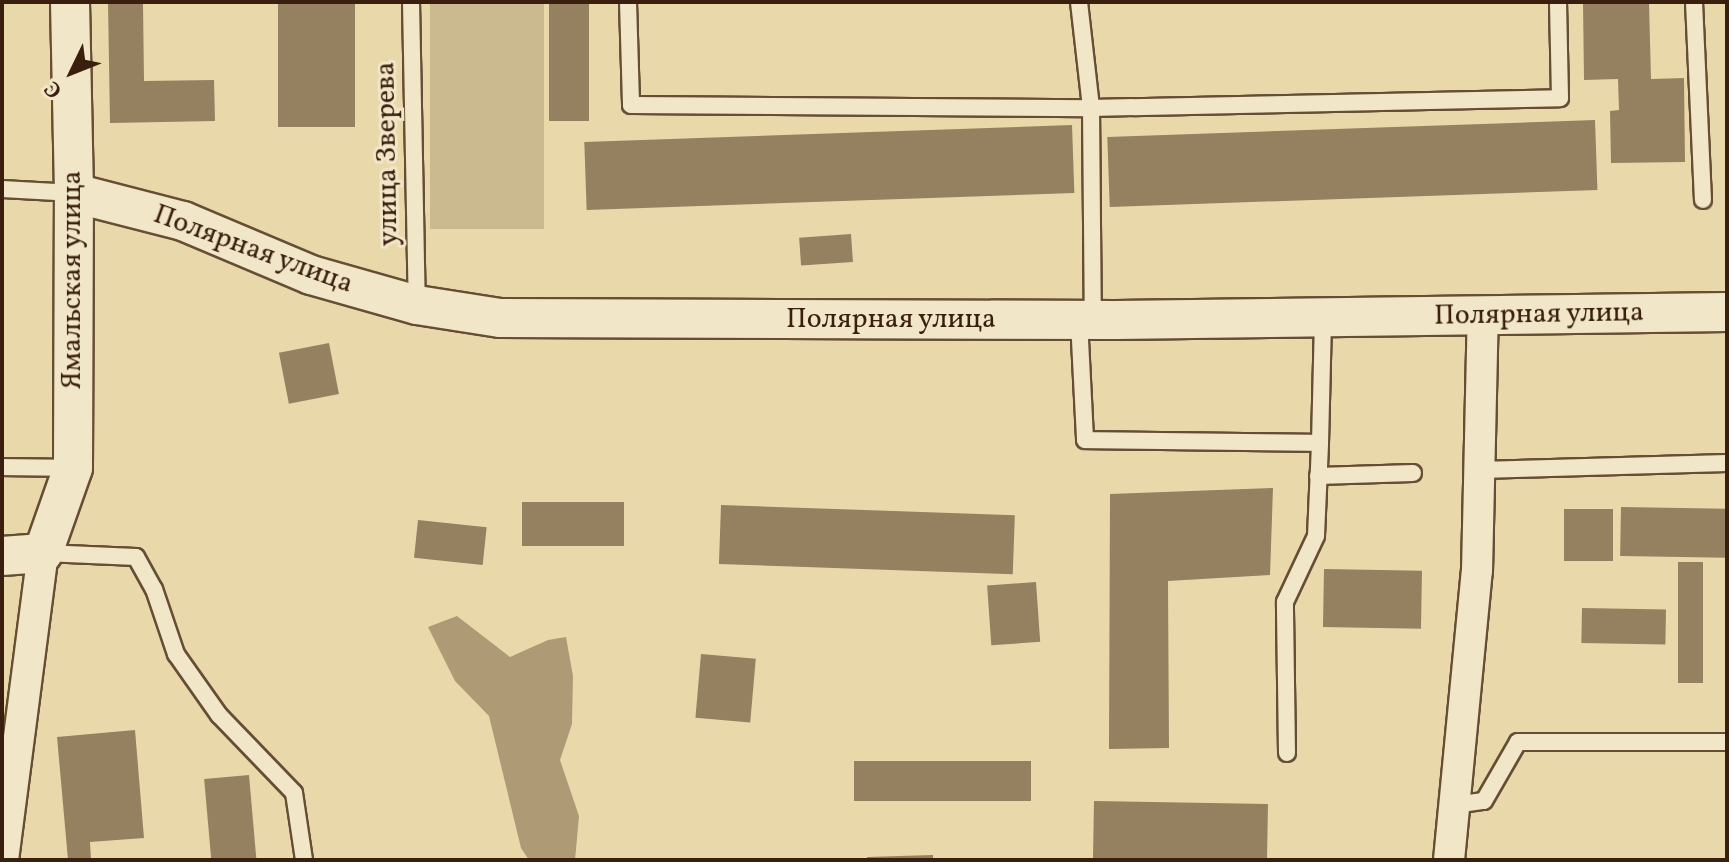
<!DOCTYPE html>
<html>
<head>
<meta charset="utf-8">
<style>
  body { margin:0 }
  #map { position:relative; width:1729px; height:862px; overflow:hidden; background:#e9d9aa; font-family:Vollkorn,serif }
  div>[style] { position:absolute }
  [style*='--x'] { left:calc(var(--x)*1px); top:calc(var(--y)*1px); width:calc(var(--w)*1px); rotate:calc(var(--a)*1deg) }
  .green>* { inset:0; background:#cbb98f; transform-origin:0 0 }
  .water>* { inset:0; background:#ae9a75 }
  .building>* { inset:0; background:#95805f; transform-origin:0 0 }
  .roads { filter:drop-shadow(2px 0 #664e35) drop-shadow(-2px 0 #664e35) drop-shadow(0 2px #664e35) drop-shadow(0 -2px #664e35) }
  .service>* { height:16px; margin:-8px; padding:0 8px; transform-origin:8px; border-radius:8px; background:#f1e6c8 }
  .minor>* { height:30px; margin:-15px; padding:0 15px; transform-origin:15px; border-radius:15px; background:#f1e6c8 }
  .tertiary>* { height:38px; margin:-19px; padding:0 19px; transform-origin:19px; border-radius:19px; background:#f1e6c8 }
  span { translate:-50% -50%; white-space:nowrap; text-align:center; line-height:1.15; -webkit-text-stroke:6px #f1e6c8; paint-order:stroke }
  .street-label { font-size:28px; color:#3a1f0e }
  .frame { position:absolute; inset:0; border:4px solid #3a1f0e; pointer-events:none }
  .north { position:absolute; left:32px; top:32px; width:80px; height:80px; -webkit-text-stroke:6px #f1e6c8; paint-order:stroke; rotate:227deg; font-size:22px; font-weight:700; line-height:32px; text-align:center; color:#3a1f0e }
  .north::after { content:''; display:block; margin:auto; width:28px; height:36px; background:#3a1f0e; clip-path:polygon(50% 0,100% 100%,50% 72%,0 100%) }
</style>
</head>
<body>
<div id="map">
  <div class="green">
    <div style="left:430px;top:2px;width:114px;height:227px"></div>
  </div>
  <div class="water">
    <div style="clip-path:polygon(457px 616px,510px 657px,548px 640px,566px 637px,573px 676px,572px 724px,560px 760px,579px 816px,575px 860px,529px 860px,521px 848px,489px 716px,455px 681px,428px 627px)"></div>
  </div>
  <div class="building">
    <div style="clip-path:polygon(108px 2px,143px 2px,144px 81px,214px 80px,215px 121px,110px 123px)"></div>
    <div style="left:278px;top:2px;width:77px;height:125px"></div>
    <div style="left:549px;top:2px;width:40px;height:119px"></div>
    <div style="clip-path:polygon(1583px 2px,1649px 2px,1651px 79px,1684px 78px,1685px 162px,1611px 163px,1610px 111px,1619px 110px,1618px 79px,1584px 80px)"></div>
    <div style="left:1595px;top:120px;width:70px;height:488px;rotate:88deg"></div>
    <div style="left:1072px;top:125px;width:68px;height:488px;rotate:88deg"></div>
    <div style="left:851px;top:234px;width:28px;height:52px;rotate:86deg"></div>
    <div style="left:329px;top:343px;width:52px;height:51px;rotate:79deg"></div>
    <div style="clip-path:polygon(1273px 488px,1270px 575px,1168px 581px,1169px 748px,1109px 749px,1110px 494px)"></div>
    <div style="left:522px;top:502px;width:102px;height:44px"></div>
    <div style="left:721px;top:505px;width:294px;height:59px;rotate:2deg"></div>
    <div style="left:1621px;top:507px;width:106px;height:49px;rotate:1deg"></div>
    <div style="left:1564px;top:509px;width:49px;height:52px"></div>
    <div style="left:418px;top:520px;width:69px;height:38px;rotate:6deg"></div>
    <div style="left:1678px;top:562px;width:25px;height:121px"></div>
    <div style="left:1324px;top:569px;width:98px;height:58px;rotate:1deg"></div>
    <div style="left:1036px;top:582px;width:60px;height:49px;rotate:86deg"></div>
    <div style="left:1582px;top:608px;width:84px;height:35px;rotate:1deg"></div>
    <div style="left:701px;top:654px;width:55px;height:64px;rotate:5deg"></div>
    <div style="clip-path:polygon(135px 730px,144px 838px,90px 842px,91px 860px,68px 860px,57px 737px)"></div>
    <div style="left:1031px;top:761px;width:40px;height:177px;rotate:90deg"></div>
    <div style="left:249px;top:775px;width:85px;height:45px;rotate:85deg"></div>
    <div style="left:1094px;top:801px;width:174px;height:59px;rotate:1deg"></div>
    <div style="clip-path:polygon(933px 855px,933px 860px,867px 860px,867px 857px)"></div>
  </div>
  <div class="roads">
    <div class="service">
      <div style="--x:411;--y:2;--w:302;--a:88.9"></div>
      <div style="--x:628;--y:2;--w:103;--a:88.3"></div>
      <div style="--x:631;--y:105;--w:460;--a:0.4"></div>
      <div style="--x:1091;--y:108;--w:469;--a:-1.2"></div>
      <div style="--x:1560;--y:98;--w:96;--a:-91.2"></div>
      <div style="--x:1079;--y:2;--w:107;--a:83.5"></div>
      <div style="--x:1091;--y:108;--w:212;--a:89.5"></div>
      <div style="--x:1694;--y:2;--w:198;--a:87.4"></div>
      <div style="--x:2;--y:189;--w:72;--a:3.2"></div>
      <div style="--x:1079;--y:320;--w:120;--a:87.1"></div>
      <div style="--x:1085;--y:440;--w:235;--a:0.7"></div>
      <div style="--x:1320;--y:443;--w:125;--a:-88.6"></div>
      <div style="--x:2;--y:467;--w:70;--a:0.8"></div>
      <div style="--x:1480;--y:470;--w:247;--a:-1.6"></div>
      <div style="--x:1318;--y:476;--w:95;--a:-1.8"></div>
      <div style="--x:44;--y:553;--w:92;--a:2.5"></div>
      <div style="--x:136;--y:557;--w:37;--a:61"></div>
      <div style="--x:154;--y:589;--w:69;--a:71.3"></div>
      <div style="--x:176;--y:654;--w:75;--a:54.8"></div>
      <div style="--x:219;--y:715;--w:108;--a:46.1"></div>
      <div style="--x:294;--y:793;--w:68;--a:81.5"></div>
      <div style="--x:1287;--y:753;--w:151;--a:-90.8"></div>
      <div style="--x:1285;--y:602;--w:73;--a:-64.8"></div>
      <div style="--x:1316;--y:536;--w:93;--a:-87.5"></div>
      <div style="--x:1454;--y:805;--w:30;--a:-8"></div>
      <div style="--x:1484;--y:801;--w:68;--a:-60"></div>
      <div style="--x:1518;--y:742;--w:209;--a:0"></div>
    </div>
    <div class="minor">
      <div style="--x:3;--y:860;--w:310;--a:-82.6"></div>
      <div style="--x:1449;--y:860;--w:290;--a:-84.5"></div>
      <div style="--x:1477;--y:571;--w:255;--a:-88.7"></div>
    </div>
    <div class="tertiary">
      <div style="--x:74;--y:193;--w:113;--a:14.4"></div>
      <div style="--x:183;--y:221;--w:139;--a:22.9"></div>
      <div style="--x:311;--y:275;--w:110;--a:15.8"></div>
      <div style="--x:417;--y:305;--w:84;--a:8.9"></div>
      <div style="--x:500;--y:318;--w:616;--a:0.19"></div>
      <div style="--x:1116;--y:320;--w:611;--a:-0.75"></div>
      <div style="--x:2;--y:556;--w:41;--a:-4.2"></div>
      <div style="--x:43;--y:553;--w:90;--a:-70.6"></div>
      <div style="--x:73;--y:468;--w:275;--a:-89.8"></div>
      <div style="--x:74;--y:193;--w:191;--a:-91.2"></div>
    </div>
  </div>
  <div class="street-label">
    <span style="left:388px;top:154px;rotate:-91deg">улица Зверева</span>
    <span style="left:253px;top:250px;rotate:20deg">Полярная улица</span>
    <span style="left:73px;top:280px;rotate:-90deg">Ямальская улица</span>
    <span style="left:1539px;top:315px;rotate:-1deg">Полярная улица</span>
    <span style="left:891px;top:320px">Полярная улица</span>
  </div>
  <div class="frame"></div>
  <div class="north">С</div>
</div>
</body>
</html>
